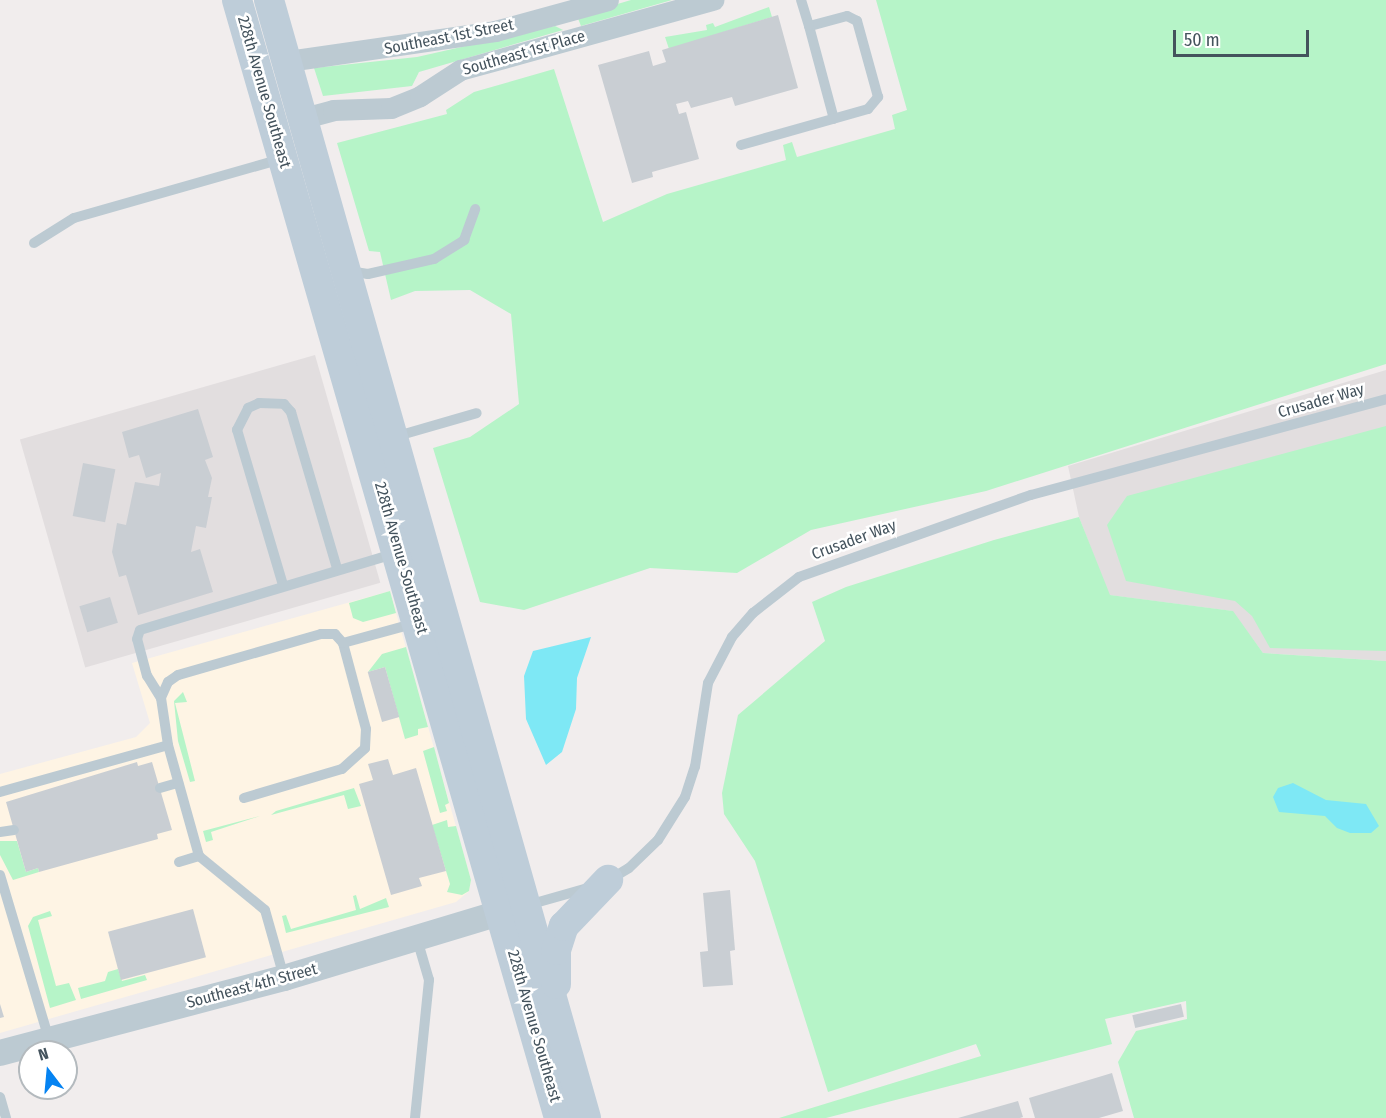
<!DOCTYPE html>
<html>
<head>
<meta charset="utf-8">
<style>
  body { margin:0 }
  #map { position:relative; width:1386px; height:1118px; overflow:hidden; background:#f1eded; font-family:"Fira Sans Condensed",sans-serif }
  div>[style] { position:absolute }
  [style*='--x'] { left:calc(var(--x)*1px); top:calc(var(--y)*1px); width:calc(var(--w)*1px); rotate:calc(var(--a)*1deg) }
  .commercial>* { inset:0; background:#fef4e4 }
  .education>* { inset:0; background:#e2dedf; transform-origin:0 0 }
  .green>* { inset:0; background:#b6f4c8 }
  .water>* { inset:0; background:#7ee8f5 }
  .building>* { inset:0; background:#c9ced3; transform-origin:0 0 }
  .service>* { height:10px; margin:-5px; padding:0 5px; transform-origin:5px; border-radius:5px; background:#bccad2 }
  .minor>* { height:21px; margin:-10.5px; padding:0 10.5px; transform-origin:10.5px; border-radius:10.5px; background:#bccad2 }
  .tertiary>* { height:26px; margin:-13px; padding:0 13px; transform-origin:13px; border-radius:13px; background:#bccad2 }
  .secondary>* { height:30px; margin:-15px; padding:0 15px; transform-origin:15px; border-radius:15px; background:#becdd9 }
  span { translate:-50% -50%; white-space:nowrap; text-align:center; line-height:1.15; -webkit-text-stroke:5px #fff; paint-order:stroke }
  .street-label { font-size:16px; color:#44535d }
  .north { position:absolute; left:18px; top:1040px; width:60px; height:60px; box-sizing:border-box; background:#fff; border:2px solid #b4babe; border-radius:50%; rotate:344deg; font-size:16px; font-weight:700; line-height:24px; text-align:center; color:#44535d }
  .north::after { content:''; display:block; margin:auto; width:21px; height:27px; background:#0583f2; clip-path:polygon(50% 0,100% 100%,50% 72%,0 100%) }
  .scale { position:absolute; left:1173px; top:30px; width:136px; height:27px; box-sizing:border-box; border:3px solid #44535d; border-top:0; padding-left:8px; font-size:18px; line-height:21px; white-space:nowrap; color:#44535d; -webkit-text-stroke:4px #fff; paint-order:stroke }
</style>
</head>
<body>
<div id="map">
  <div class="commercial">
    <div style="clip-path:polygon(390px 591px,471px 880px,469px 891px,456px 902px,0 1033px,0 774px,136px 737px,150px 723px,132px 663px)"></div>
  </div>
  <div class="education">
    <div style="left:315px;top:355px;width:237px;height:307px;rotate:74deg"></div>
    <div style="clip-path:polygon(1386px 370px,1386px 661px,1263px 653px,1232px 611px,1109px 595px,1079px 517px,1068px 466px)"></div>
  </div>
  <div class="green">
    <div style="clip-path:polygon(631px 0,672px 0,581px 26px,577px 16px)"></div>
    <div style="clip-path:polygon(876px 0,1386px 0,1386px 364px,986px 491px,811px 530px,737px 573px,650px 568px,524px 610px,480px 602px,433px 448px,470px 437px,519px 404px,511px 314px,470px 290px,415px 291px,391px 300px,380px 252px,369px 251px,337px 143px,447px 114px,446px 110px,474px 92px,554px 69px,603px 222px,667px 194px,786px 160px,783px 145px,792px 142px,797px 157px,895px 129px,892px 115px,907px 110px)"></div>
    <div style="clip-path:polygon(769px 7px,772px 17px,669px 49px,665px 37px,707px 30px,706px 25px,713px 23px,715px 27px)"></div>
    <div style="clip-path:polygon(555px 26px,563px 30px,419px 72px,412px 86px,323px 96px,314px 68px,417px 57px)"></div>
    <div style="clip-path:polygon(1386px 426px,1386px 651px,1270px 648px,1252px 616px,1235px 601px,1126px 581px,1107px 525px,1127px 496px)"></div>
    <div style="clip-path:polygon(1079px 517px,1110px 595px,1233px 611px,1263px 653px,1386px 661px,1386px 1118px,1134px 1118px,1118px 1062px,1136px 1031px,1187px 1019px,1186px 1001px,1105px 1019px,1112px 1044px,826px 1118px,779px 1118px,981px 1056px,976px 1044px,828px 1092px,755px 861px,724px 814px,722px 793px,738px 715px,825px 641px,812px 602px,846px 587px,994px 540px)"></div>
    <div style="clip-path:polygon(390px 591px,396px 613px,363px 622px,353px 618px,349px 603px)"></div>
    <div style="clip-path:polygon(406px 647px,428px 727px,418px 729px,418px 735px,405px 739px,385px 667px,368px 672px,382px 654px)"></div>
    <div style="clip-path:polygon(183px 692px,187px 702px,175px 703px,195px 781px,190px 782px,178px 741px,174px 701px)"></div>
    <div style="clip-path:polygon(434px 747px,449px 803px,445px 805px,447px 811px,440px 813px,423px 751px)"></div>
    <div style="clip-path:polygon(354px 788px,361px 806px,348px 809px,344px 795px,271px 815px,276px 811px)"></div>
    <div style="clip-path:polygon(260px 816px,211px 832px,213px 840px,206px 842px,203px 831px)"></div>
    <div style="clip-path:polygon(447px 820px,448px 827px,456px 826px,471px 880px,469px 891px,462px 895px,447px 892px,450px 884px,432px 825px)"></div>
    <div style="clip-path:polygon(0 841px,17px 841px,26px 872px,38px 868px,39px 872px,13px 880px,0 855px)"></div>
    <div style="clip-path:polygon(356px 895px,360px 909px,386px 898px,389px 907px,286px 933px,282px 916px,286px 915px,291px 929px,356px 910px,353px 896px)"></div>
    <div style="clip-path:polygon(50px 911px,52px 916px,38px 920px,56px 986px,69px 983px,76px 1000px,50px 1008px,28px 926px,33px 917px)"></div>
    <div style="clip-path:polygon(118px 969px,122px 981px,145px 975px,147px 980px,81px 999px,78px 988px,105px 981px,108px 972px)"></div>
  </div>
  <div class="water">
    <div style="clip-path:polygon(591px 637px,577px 678px,576px 709px,562px 752px,546px 765px,526px 719px,524px 676px,533px 651px)"></div>
    <div style="clip-path:polygon(1293px 783px,1326px 800px,1366px 804px,1379px 826px,1371px 833px,1350px 833px,1337px 828px,1325px 816px,1279px 812px,1273px 797px,1278px 788px)"></div>
  </div>
  <div class="building">
    <div style="clip-path:polygon(778px 15px,798px 88px,735px 106px,732px 97px,691px 108px,688px 101px,676px 104px,679px 114px,686px 112px,699px 159px,652px 172px,653px 177px,632px 183px,598px 65px,649px 51px,653px 66px,666px 62px,662px 50px)"></div>
    <div style="clip-path:polygon(198px 409px,213px 457px,205px 460px,212px 478px,208px 497px,212px 497px,206px 528px,196px 526px,191px 552px,200px 549px,213px 592px,138px 615px,126px 575px,119px 577px,112px 552px,117px 523px,126px 525px,135px 482px,159px 486px,161px 473px,146px 478px,139px 455px,129px 458px,122px 432px)"></div>
    <div style="left:83px;top:463px;width:33px;height:54px;rotate:11deg"></div>
    <div style="left:110px;top:597px;width:27px;height:32px;rotate:73deg"></div>
    <div style="left:385px;top:667px;width:52px;height:18px;rotate:74deg"></div>
    <div style="clip-path:polygon(388px 759px,393px 775px,416px 768px,446px 871px,419px 878px,422px 886px,391px 895px,359px 784px,373px 780px,368px 764px)"></div>
    <div style="clip-path:polygon(137px 762px,138px 766px,152px 762px,172px 830px,157px 834px,158px 839px,39px 872px,38px 868px,26px 872px,6px 802px)"></div>
    <div style="clip-path:polygon(730px 890px,735px 950px,730px 951px,733px 985px,703px 987px,700px 952px,708px 951px,703px 893px)"></div>
    <div style="left:193px;top:909px;width:50px;height:88px;rotate:75deg"></div>
    <div style="clip-path:polygon(0 1004px,4px 1017px,0 1018px)"></div>
    <div style="left:1181px;top:1004px;width:13px;height:50px;rotate:77deg"></div>
    <div style="clip-path:polygon(1112px 1073px,1123px 1111px,1099px 1118px,1035px 1118px,1029px 1098px)"></div>
    <div style="clip-path:polygon(1018px 1101px,1023px 1117px,1020px 1118px,958px 1118px)"></div>
  </div>
  <div class="service">
    <div style="--x:809;--y:26;--w:96;--a:75"></div>
    <div style="--x:741;--y:145;--w:132;--a:-15.8"></div>
    <div style="--x:868;--y:109;--w:16;--a:-50"></div>
    <div style="--x:878;--y:97;--w:79;--a:-105.4"></div>
    <div style="--x:857;--y:21;--w:11;--a:-153"></div>
    <div style="--x:847;--y:16;--w:39;--a:165"></div>
    <div style="--x:809;--y:26;--w:27;--a:-107"></div>
    <div style="--x:34;--y:243;--w:47;--a:-32"></div>
    <div style="--x:74;--y:218;--w:215;--a:-15.9"></div>
    <div style="--x:349;--y:271;--w:19;--a:9"></div>
    <div style="--x:368;--y:274;--w:68;--a:-12.8"></div>
    <div style="--x:434;--y:259;--w:36;--a:-32"></div>
    <div style="--x:464;--y:240;--w:33;--a:-70"></div>
    <div style="--x:394;--y:437;--w:86;--a:-16.1"></div>
    <div style="--x:283;--y:585;--w:162;--a:-106.5"></div>
    <div style="--x:237;--y:430;--w:25;--a:-63"></div>
    <div style="--x:248;--y:408;--w:12;--a:-24"></div>
    <div style="--x:259;--y:403;--w:25;--a:2"></div>
    <div style="--x:284;--y:404;--w:11;--a:49"></div>
    <div style="--x:291;--y:412;--w:163;--a:73.6"></div>
    <div style="--x:343;--y:643;--w:76;--a:-15.3"></div>
    <div style="--x:161;--y:698;--w:26;--a:-122"></div>
    <div style="--x:147;--y:676;--w:38;--a:-105"></div>
    <div style="--x:137;--y:639;--w:9;--a:-72"></div>
    <div style="--x:140;--y:630;--w:264;--a:-16.7"></div>
    <div style="--x:160;--y:788;--w:19;--a:-16"></div>
    <div style="--x:0;--y:792;--w:174;--a:-15.6"></div>
    <div style="--x:244;--y:798;--w:102;--a:-16.5"></div>
    <div style="--x:342;--y:769;--w:31;--a:-42"></div>
    <div style="--x:365;--y:748;--w:19;--a:-87"></div>
    <div style="--x:366;--y:729;--w:89;--a:-105"></div>
    <div style="--x:343;--y:643;--w:12;--a:-132"></div>
    <div style="--x:335;--y:634;--w:14;--a:180"></div>
    <div style="--x:321;--y:634;--w:149;--a:164"></div>
    <div style="--x:178;--y:675;--w:12;--a:145"></div>
    <div style="--x:168;--y:682;--w:17;--a:114"></div>
    <div style="--x:161;--y:698;--w:48;--a:81.5"></div>
    <div style="--x:168;--y:745;--w:115;--a:74.4"></div>
    <div style="--x:199;--y:856;--w:85;--a:39.3"></div>
    <div style="--x:265;--y:910;--w:70;--a:74.2"></div>
    <div style="--x:0;--y:832;--w:14;--a:-8"></div>
    <div style="--x:179;--y:862;--w:21;--a:-17"></div>
    <div style="--x:0;--y:875;--w:171;--a:73.4"></div>
    <div style="--x:609;--y:880;--w:23;--a:-31"></div>
    <div style="--x:629;--y:868;--w:40;--a:-44"></div>
    <div style="--x:658;--y:840;--w:51;--a:-57.9"></div>
    <div style="--x:685;--y:797;--w:32;--a:-72"></div>
    <div style="--x:695;--y:767;--w:85;--a:-81.2"></div>
    <div style="--x:708;--y:683;--w:52;--a:-62.4"></div>
    <div style="--x:732;--y:637;--w:32;--a:-49"></div>
    <div style="--x:753;--y:613;--w:58;--a:-38"></div>
    <div style="--x:799;--y:577;--w:246;--a:-19.5"></div>
    <div style="--x:1031;--y:495;--w:368;--a:-15.1"></div>
    <div style="--x:528;--y:905;--w:62;--a:-15.8"></div>
    <div style="--x:0;--y:1097;--w:22;--a:74"></div>
    <div style="--x:415;--y:1118;--w:139;--a:-84.2"></div>
    <div style="--x:429;--y:980;--w:43;--a:-106.3"></div>
  </div>
  <div class="minor">
    <div style="--x:288;--y:61;--w:209;--a:-8.2"></div>
    <div style="--x:495;--y:31;--w:117;--a:-15.3"></div>
    <div style="--x:304;--y:118;--w:30;--a:-15"></div>
    <div style="--x:333;--y:110;--w:58;--a:-2"></div>
    <div style="--x:391;--y:108;--w:31;--a:-22"></div>
    <div style="--x:420;--y:96;--w:48;--a:-33"></div>
    <div style="--x:460;--y:70;--w:263;--a:-15.5"></div>
  </div>
  <div class="tertiary">
    <div style="--x:0;--y:1053;--w:294;--a:-14.8"></div>
    <div style="--x:284;--y:978;--w:228;--a:-16.8"></div>
  </div>
  <div class="secondary">
    <div style="--x:237;--y:0;--w:1163;--a:73.93"></div>
    <div style="--x:269;--y:0;--w:1162;--a:74.17"></div>
    <div style="--x:556;--y:984;--w:34;--a:-90"></div>
    <div style="--x:556;--y:950;--w:25;--a:-72"></div>
    <div style="--x:564;--y:926;--w:64;--a:-46.3"></div>
  </div>
  <div class="street-label">
    <span style="left:449px;top:37px;rotate:-11deg">Southeast 1st Street</span>
    <span style="left:524px;top:53px;rotate:-16deg">Southeast 1st Place</span>
    <span style="left:264px;top:92px;rotate:74deg">228th Avenue Southeast</span>
    <span style="left:1321px;top:401px;rotate:-16deg">Crusader Way</span>
    <span style="left:854px;top:540px;rotate:-20deg">Crusader Way</span>
    <span style="left:401px;top:558px;rotate:74deg">228th Avenue Southeast</span>
    <span style="left:252px;top:986px;rotate:-15deg">Southeast 4th Street</span>
    <span style="left:534px;top:1026px;rotate:74deg">228th Avenue Southeast</span>
  </div>
  <div class="north">N</div>
  <div class="scale">50 m</div>
</div>
</body>
</html>
